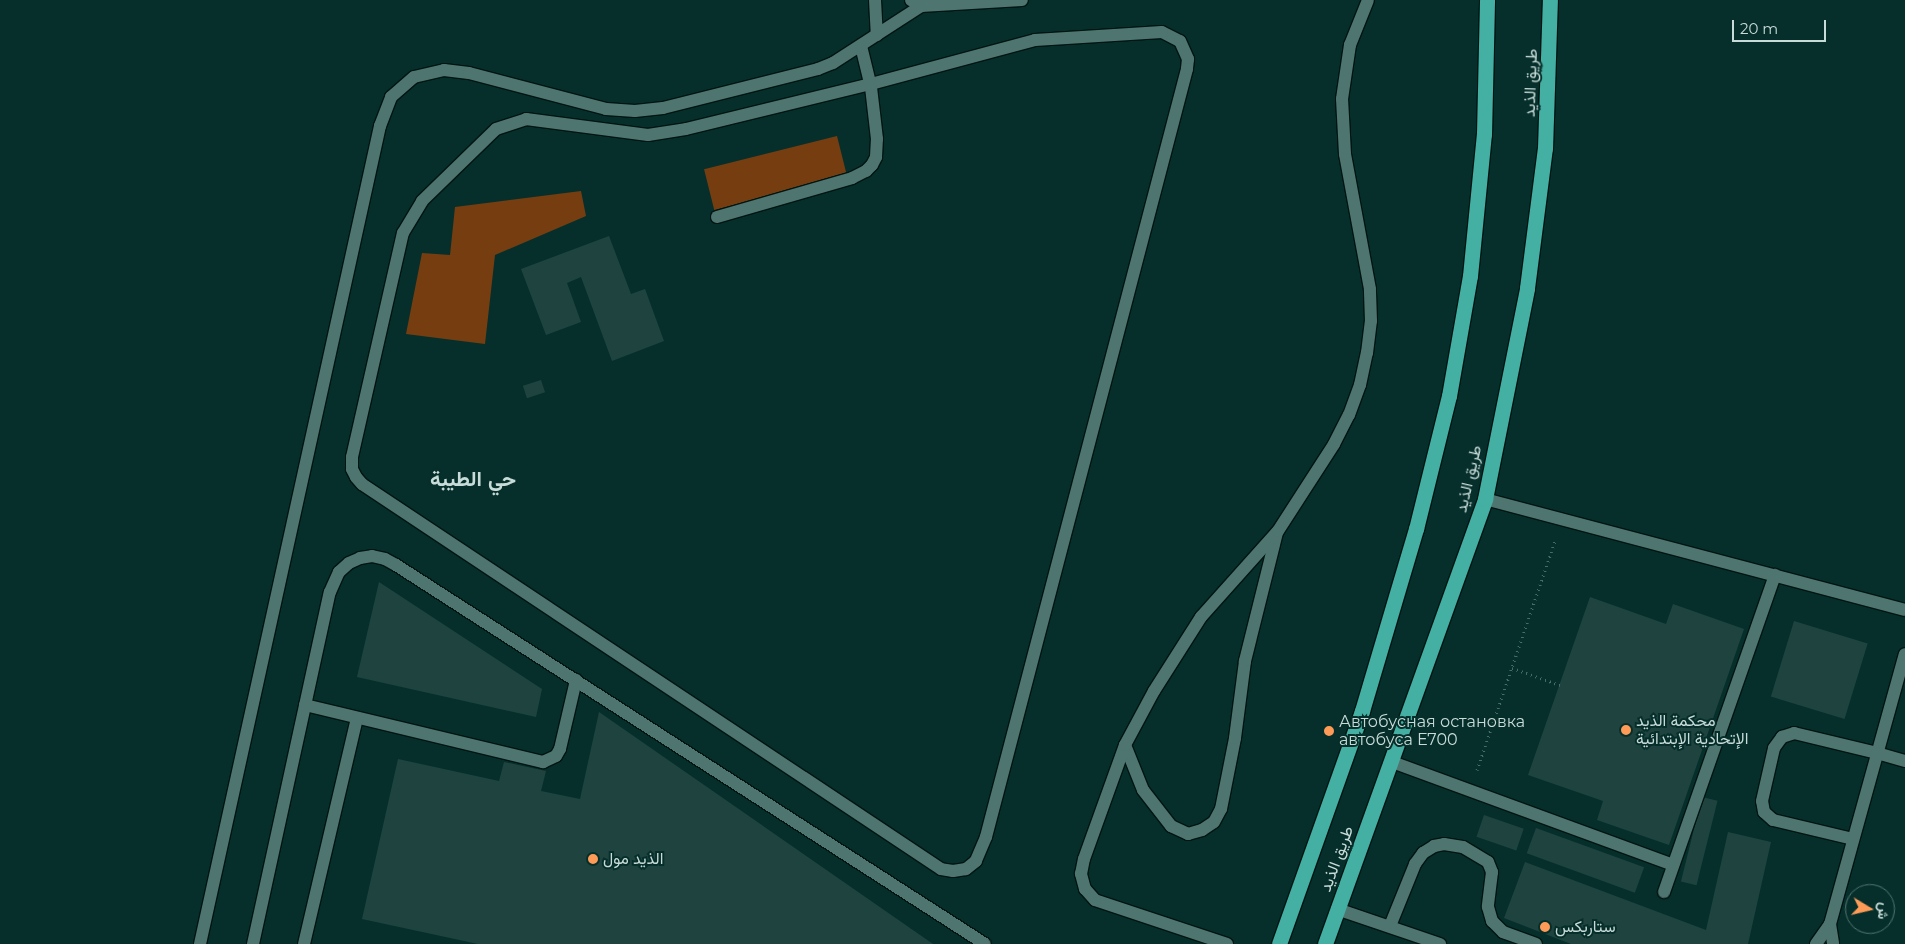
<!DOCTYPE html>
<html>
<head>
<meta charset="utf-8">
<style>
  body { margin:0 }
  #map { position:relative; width:1905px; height:944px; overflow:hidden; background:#062f2b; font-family:Montserrat,Vazirmatn,sans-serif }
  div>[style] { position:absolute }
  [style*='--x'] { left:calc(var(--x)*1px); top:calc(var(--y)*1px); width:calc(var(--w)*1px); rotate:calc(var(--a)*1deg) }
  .green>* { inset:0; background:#763e10; transform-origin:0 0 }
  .building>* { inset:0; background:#1f4440; transform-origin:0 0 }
  .path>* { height:3px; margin-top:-1.5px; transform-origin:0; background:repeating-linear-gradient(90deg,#4a6c68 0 1px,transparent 0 5px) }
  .roads { filter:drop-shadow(1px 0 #001613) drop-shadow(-1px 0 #001613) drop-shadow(0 1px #001613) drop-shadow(0 -1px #001613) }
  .service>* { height:12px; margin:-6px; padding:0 6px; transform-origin:6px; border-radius:6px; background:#4f7570 }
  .minor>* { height:12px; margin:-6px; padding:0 6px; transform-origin:6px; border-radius:6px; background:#4f7570 }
  .motorway>* { height:15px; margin:-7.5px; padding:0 7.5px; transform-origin:7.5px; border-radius:7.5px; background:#44afa3 }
  .dots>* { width:14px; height:14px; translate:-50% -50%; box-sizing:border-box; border:2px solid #062f2b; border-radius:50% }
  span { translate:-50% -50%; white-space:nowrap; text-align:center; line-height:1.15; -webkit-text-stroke:4px #062f2b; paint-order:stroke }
  .street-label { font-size:16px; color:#c7dbd8 }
  .poi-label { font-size:16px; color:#c7dbd8 }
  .left { translate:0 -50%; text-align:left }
  .district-label { font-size:21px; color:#c7dbd8; font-weight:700 }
  .north { position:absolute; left:1845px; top:884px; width:50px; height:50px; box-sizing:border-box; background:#062f2b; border:1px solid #537470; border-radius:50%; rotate:99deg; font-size:14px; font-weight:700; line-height:20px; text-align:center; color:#c7dbd8 }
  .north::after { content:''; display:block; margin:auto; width:18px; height:22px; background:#fe9c57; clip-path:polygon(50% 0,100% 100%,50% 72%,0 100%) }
  .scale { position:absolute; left:1732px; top:20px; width:94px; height:22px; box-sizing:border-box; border:2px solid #c7dbd8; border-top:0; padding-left:6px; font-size:15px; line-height:18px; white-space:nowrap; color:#c7dbd8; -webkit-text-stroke:4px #062f2b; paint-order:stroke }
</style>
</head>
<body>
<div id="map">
  <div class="green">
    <div style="left:837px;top:136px;width:42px;height:137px;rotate:76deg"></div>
    <div style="clip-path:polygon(581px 191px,586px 216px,495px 255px,485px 344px,406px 334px,422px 253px,450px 255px,455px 207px)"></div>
  </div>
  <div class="building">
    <div style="clip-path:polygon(609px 236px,631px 294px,645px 289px,664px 341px,612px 361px,581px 277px,567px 283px,581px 322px,546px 335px,521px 269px)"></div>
    <div style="left:541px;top:380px;width:13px;height:19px;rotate:72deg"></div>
    <div style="clip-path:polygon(379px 582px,542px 689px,536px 717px,357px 677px)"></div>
    <div style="clip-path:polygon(1590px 597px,1666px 624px,1673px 604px,1744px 629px,1669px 845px,1597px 820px,1603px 801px,1528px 775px)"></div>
    <div style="left:1794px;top:621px;width:77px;height:79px;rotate:17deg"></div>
    <div style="clip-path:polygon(599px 712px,933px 944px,478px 944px,362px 919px,398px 759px,499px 781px,504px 762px,546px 771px,541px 791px,580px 799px)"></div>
    <div style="left:1702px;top:797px;width:16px;height:87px;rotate:14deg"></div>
    <div style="left:1484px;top:815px;width:42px;height:23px;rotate:19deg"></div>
    <div style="left:1536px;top:828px;width:115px;height:27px;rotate:20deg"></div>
    <div style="clip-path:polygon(1728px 832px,1771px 842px,1748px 944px,1571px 944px,1504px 918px,1525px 862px,1706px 930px)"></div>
  </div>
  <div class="path">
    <div style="--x:1512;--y:668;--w:51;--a:19.5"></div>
    <div style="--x:1477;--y:770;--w:242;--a:-71.2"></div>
  </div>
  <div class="roads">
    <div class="service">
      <div style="--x:875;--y:0;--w:35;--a:87"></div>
      <div style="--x:911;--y:0;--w:12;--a:31"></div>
      <div style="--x:921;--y:6;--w:101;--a:-3.4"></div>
      <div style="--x:1162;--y:32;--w:20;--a:27"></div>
      <div style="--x:1180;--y:41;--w:20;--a:66"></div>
      <div style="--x:1188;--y:59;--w:10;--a:96"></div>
      <div style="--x:1187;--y:69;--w:794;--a:104.67"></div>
      <div style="--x:986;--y:837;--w:26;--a:113"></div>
      <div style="--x:976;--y:861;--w:13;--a:141"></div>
      <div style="--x:966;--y:869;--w:13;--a:171"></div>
      <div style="--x:953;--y:871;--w:12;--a:-171"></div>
      <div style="--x:941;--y:869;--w:695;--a:-146.38"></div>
      <div style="--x:362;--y:484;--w:9;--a:-131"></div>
      <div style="--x:356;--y:477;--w:9;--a:-117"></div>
      <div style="--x:352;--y:469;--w:12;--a:-90"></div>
      <div style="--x:352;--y:457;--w:230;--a:-77.2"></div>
      <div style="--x:403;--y:233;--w:37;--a:-59"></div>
      <div style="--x:422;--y:201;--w:103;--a:-44.2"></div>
      <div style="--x:496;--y:129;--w:32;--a:-18"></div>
      <div style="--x:526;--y:119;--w:123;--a:7.5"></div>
      <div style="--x:648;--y:135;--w:38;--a:-9"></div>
      <div style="--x:686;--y:129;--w:190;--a:-13.7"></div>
      <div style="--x:871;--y:84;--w:170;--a:-15"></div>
      <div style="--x:1035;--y:40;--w:127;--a:-3.6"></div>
      <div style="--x:717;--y:217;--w:141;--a:-16.1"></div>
      <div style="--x:852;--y:178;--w:16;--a:-27"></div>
      <div style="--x:866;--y:171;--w:8;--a:-45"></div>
      <div style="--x:872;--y:165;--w:9;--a:-63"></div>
      <div style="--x:876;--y:157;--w:18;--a:-87"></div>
      <div style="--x:877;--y:139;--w:52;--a:-96.6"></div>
      <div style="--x:871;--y:87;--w:42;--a:-103.7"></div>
      <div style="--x:1485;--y:499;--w:434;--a:14.8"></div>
      <div style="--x:305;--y:705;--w:245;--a:13.5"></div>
      <div style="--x:543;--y:762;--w:14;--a:-25"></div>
      <div style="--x:556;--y:756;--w:8;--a:-60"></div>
      <div style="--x:560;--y:749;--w:71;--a:-76.9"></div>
      <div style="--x:1392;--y:762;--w:299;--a:20.1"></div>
      <div style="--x:1853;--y:839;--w:82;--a:-166.6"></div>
      <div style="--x:1773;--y:820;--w:12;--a:-138"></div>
      <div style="--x:1764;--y:812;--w:11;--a:-100"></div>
      <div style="--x:1762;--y:801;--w:54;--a:-77.2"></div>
      <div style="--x:1774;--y:748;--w:14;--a:-54"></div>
      <div style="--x:1782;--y:737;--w:13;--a:-18"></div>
      <div style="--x:1794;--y:733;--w:85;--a:13.5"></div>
      <div style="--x:1664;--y:892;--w:336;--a:-70.7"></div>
      <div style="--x:1337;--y:909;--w:109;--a:18.8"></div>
      <div style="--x:1830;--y:924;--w:20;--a:81"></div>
      <div style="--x:1390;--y:926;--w:67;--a:-68"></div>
      <div style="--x:1415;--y:864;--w:14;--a:-54"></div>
      <div style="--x:1423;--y:853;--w:13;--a:-32"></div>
      <div style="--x:1434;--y:846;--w:10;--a:-11"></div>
      <div style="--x:1444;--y:844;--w:19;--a:9"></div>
      <div style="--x:1463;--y:847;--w:29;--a:31"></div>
      <div style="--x:1488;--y:862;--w:11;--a:68"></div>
      <div style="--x:1492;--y:872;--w:35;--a:97"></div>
      <div style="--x:1488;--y:907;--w:15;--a:74"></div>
      <div style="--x:1492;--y:921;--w:16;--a:45"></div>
      <div style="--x:1503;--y:932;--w:35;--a:20"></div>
      <div style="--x:200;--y:944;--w:838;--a:-77.59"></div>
      <div style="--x:380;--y:126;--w:31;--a:-69"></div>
      <div style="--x:391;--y:97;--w:30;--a:-41"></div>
      <div style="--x:414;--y:77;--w:31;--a:-13"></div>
      <div style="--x:444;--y:70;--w:25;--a:7"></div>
      <div style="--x:469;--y:73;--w:142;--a:14.7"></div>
      <div style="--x:606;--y:109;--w:29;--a:4"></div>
      <div style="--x:635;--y:111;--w:28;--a:-6"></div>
      <div style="--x:663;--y:108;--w:160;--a:-14.1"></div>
      <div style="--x:818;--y:69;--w:16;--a:-22"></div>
      <div style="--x:833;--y:63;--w:105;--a:-32.9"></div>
      <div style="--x:253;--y:944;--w:360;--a:-77.7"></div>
      <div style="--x:330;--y:592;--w:22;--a:-66"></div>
      <div style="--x:339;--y:572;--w:13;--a:-42"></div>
      <div style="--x:349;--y:563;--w:12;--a:-24"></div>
      <div style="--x:360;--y:558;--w:12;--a:-9"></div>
      <div style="--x:372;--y:556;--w:13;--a:13"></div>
      <div style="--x:385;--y:559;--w:13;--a:29"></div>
      <div style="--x:396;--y:565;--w:700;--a:32.76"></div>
      <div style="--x:304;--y:944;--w:232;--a:-76.8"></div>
      <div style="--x:1816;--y:944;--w:24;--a:-55"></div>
      <div style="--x:1830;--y:924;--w:280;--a:-74.5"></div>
    </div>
    <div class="minor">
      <div style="--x:1125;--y:745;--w:48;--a:68.2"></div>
      <div style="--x:1143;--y:790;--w:46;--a:52.1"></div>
      <div style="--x:1171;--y:826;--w:19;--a:25"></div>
      <div style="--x:1188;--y:834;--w:15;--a:-16"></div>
      <div style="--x:1202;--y:830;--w:14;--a:-34"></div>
      <div style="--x:1214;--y:822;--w:15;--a:-62"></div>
      <div style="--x:1221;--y:809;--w:72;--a:-78.8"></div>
      <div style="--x:1235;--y:738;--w:78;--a:-82.6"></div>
      <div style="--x:1245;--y:661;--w:132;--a:-76"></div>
      <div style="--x:1877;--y:753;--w:29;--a:16"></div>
      <div style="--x:1227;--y:944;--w:139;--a:-161.6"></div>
      <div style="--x:1095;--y:900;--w:15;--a:-132"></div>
      <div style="--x:1085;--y:889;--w:16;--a:-105"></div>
      <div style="--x:1081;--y:874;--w:15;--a:-79"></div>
      <div style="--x:1084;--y:859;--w:121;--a:-70.2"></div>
      <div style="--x:1125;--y:745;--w:61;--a:-61.8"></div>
      <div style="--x:1154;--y:691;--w:88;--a:-57.6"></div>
      <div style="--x:1201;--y:617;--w:115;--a:-48.2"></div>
      <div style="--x:1278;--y:531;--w:103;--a:-57.2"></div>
      <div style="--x:1334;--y:444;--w:33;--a:-63"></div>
      <div style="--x:1349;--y:415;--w:32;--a:-70"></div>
      <div style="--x:1360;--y:385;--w:33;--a:-78"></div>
      <div style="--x:1367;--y:353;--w:32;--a:-83"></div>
      <div style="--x:1371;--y:321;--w:32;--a:-92"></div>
      <div style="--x:1370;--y:289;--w:137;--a:-100.5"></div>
      <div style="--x:1345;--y:154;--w:55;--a:-93.1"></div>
      <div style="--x:1342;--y:99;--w:55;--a:-81.6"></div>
      <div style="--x:1350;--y:45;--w:48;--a:-68.2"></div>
    </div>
    <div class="motorway">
      <div style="--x:1279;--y:944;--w:247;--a:-70.4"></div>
      <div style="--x:1362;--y:711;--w:190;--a:-73.5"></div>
      <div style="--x:1416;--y:529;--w:137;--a:-76.1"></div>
      <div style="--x:1449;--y:396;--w:122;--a:-80.1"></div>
      <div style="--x:1470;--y:276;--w:143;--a:-84.4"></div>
      <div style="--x:1484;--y:134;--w:134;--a:-88.7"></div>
      <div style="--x:1325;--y:944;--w:473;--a:-70.2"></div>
      <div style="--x:1485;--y:499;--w:215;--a:-78.7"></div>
      <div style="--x:1527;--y:288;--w:141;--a:-82.7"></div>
      <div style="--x:1545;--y:148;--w:148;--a:-88.1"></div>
    </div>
  </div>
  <div class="dots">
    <div style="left:1626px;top:730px;background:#fe9c57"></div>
    <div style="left:1329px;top:731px;background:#fe9c57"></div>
    <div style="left:593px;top:859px;background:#fe9c57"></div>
    <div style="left:1545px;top:927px;background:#fe9c57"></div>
  </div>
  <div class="street-label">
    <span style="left:1531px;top:83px;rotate:-88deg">طريق الذيد</span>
    <span style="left:1469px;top:479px;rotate:-77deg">طريق الذيد</span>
    <span style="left:1337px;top:859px;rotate:-70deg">طريق الذيد</span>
  </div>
  <div class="poi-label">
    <span class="left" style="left:1636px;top:730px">محكمة الذيد<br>الإتحادية الإبتدائية</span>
    <span class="left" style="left:1339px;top:731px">Автобусная остановка<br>автобуса Е700</span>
    <span class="left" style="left:603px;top:859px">الذيد مول</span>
    <span class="left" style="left:1555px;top:927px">ستاربكس</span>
  </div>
  <div class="district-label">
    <span style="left:473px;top:479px">حي الطيبة</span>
  </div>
  <div class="north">ش</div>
  <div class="scale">20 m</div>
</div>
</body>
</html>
